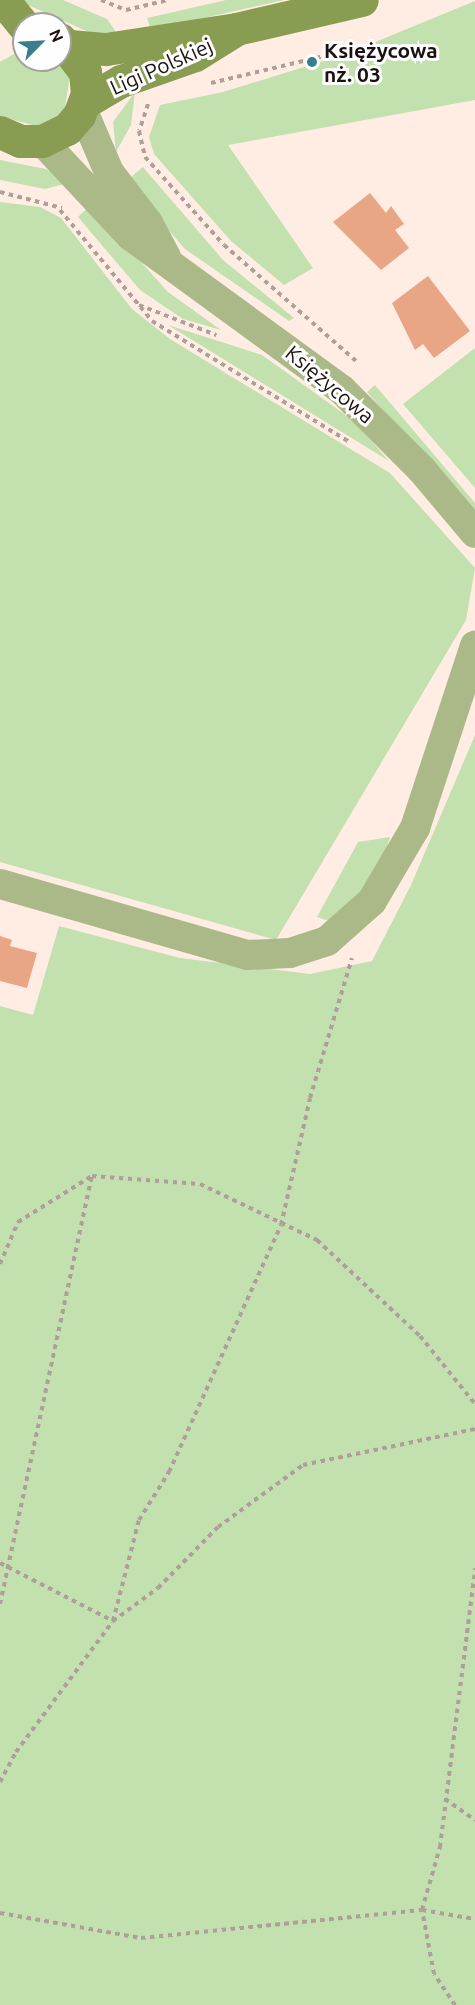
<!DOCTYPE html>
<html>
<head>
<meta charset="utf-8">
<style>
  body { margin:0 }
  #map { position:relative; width:475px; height:2005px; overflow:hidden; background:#ffede4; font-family:Ubuntu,sans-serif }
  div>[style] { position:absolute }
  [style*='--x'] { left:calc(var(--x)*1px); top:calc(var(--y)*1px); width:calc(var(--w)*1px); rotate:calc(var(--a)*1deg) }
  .green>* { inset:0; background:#c3e0af }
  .building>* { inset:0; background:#e9a684 }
  .path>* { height:4px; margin-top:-2px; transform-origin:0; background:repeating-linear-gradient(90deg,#ae9f98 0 4.5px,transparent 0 9px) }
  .street>* { height:30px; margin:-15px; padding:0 15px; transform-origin:15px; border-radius:15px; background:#abb988 }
  .secondary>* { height:33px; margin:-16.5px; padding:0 16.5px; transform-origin:16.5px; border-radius:16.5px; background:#899d52 }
  .dots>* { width:16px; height:16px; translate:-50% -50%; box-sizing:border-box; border:3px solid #fefefe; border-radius:50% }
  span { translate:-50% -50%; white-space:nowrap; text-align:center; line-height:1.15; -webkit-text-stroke:6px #fefefe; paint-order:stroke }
  .poi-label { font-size:21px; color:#1a120f; font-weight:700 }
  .left { translate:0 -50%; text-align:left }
  .street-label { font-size:21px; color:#1a120f }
  .north { position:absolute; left:12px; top:12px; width:60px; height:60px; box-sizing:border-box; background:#fefefe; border:2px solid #a3a09e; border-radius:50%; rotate:66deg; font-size:16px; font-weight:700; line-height:24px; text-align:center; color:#1a120f }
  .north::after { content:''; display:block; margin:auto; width:21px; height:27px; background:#397e8c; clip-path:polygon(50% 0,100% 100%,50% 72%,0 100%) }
</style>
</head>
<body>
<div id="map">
  <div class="green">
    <div style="clip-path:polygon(17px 0,63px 0,107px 19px,120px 38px,104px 39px)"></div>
    <div style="clip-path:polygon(226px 0,284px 0,151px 30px,147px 18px)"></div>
    <div style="clip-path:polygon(475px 1px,475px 100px,228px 145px,313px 268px,284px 285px,231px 241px,154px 154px,149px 137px,160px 105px,223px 92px,346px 54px)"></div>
    <div style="clip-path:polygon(24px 48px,24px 60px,59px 60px,70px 76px,64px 113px,43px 128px,0 116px,0 62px)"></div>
    <div style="clip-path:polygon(135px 92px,131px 125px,116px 152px,113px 122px)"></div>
    <div style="clip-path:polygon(0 160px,46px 169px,68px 183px,45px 189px,0 180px)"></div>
    <div style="clip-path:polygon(143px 167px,223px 260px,294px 318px,289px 321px,185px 249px,126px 181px)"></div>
    <div style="clip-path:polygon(0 202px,40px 207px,61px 218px,132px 309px,170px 339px,390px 473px,475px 568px,466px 620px,276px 940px,0 862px)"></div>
    <div style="clip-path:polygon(90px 205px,168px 292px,221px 330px,183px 319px,140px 290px,78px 217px)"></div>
    <div style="clip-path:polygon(168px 325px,262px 355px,354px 421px,389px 461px)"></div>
    <div style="clip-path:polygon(475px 348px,475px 488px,403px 404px)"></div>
    <div style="clip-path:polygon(375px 385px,475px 503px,475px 514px,367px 392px)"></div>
    <div style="clip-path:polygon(475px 735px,475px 2005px,0 2005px,0 1006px,33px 1015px,59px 926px,180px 958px,310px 974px,372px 961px,411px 885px)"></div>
    <div style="clip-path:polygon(390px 837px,380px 868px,335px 923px,317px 917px,358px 842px)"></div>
  </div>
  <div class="building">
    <div style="clip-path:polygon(370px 193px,386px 213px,391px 206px,404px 224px,395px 230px,409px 248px,381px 270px,333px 222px)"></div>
    <div style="clip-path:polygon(428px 276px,470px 331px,434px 358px,423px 344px,415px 350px,392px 303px)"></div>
    <div style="clip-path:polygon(0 936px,12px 940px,10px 946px,37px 953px,27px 988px,0 981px)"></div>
  </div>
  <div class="path">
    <div style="--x:101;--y:0;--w:27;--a:22"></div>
    <div style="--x:126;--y:10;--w:43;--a:-13.4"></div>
    <div style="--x:211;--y:83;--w:125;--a:-13.4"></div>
    <div style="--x:148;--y:104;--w:28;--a:108"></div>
    <div style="--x:139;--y:131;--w:27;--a:77"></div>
    <div style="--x:145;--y:157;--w:118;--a:48.1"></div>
    <div style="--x:224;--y:245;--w:177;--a:41.3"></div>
    <div style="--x:0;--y:192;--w:64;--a:14.5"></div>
    <div style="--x:60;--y:210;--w:144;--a:50.3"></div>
    <div style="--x:152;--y:321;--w:233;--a:31.5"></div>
    <div style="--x:139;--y:305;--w:83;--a:21.3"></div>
    <div style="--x:0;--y:1264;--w:46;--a:-66.8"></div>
    <div style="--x:18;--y:1222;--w:87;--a:-31.9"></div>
    <div style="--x:92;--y:1176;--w:108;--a:4.2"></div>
    <div style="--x:200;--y:1184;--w:130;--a:25.6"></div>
    <div style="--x:317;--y:1240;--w:141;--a:43"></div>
    <div style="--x:420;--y:1336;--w:87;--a:51"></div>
    <div style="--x:0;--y:1563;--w:127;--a:27.2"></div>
    <div style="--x:113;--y:1621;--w:104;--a:-75.6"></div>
    <div style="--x:139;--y:1520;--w:57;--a:-58"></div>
    <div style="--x:169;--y:1472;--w:271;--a:-65.6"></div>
    <div style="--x:281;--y:1225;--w:130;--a:-77.1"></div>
    <div style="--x:310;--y:1098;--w:146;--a:-73.3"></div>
    <div style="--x:0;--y:1604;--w:438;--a:-77.9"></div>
    <div style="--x:0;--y:1782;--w:34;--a:-62"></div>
    <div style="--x:16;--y:1752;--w:163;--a:-53.5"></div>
    <div style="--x:113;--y:1621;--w:56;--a:-36.3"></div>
    <div style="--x:158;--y:1588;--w:86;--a:-45.5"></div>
    <div style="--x:218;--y:1527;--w:105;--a:-36.1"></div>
    <div style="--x:303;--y:1465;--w:176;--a:-11.8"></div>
    <div style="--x:445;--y:1799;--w:37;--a:35"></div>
    <div style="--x:0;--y:1913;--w:143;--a:10.1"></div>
    <div style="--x:141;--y:1938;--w:282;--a:-5.7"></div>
    <div style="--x:422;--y:1910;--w:54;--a:9.6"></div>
    <div style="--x:455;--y:2005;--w:37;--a:-124"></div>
    <div style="--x:434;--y:1974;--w:65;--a:-100.6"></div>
    <div style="--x:422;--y:1910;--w:66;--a:-74.1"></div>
    <div style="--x:440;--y:1847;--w:281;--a:-82.8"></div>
  </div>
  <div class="street">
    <div style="--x:82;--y:109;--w:69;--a:66.8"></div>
    <div style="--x:109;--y:172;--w:64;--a:52.6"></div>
    <div style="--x:148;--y:223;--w:38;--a:62"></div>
    <div style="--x:42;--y:141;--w:130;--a:46.9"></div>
    <div style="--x:131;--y:236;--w:261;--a:36.1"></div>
    <div style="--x:342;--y:390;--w:113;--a:45"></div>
    <div style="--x:422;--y:470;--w:82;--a:49.9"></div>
    <div style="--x:0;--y:884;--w:257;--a:16"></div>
    <div style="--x:247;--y:955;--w:43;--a:-2.7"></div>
    <div style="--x:290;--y:953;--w:39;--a:-18"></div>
    <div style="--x:327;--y:941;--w:60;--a:-41.6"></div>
    <div style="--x:372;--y:901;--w:85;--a:-59.5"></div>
    <div style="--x:415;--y:828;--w:192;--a:-71.8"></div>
  </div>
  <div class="secondary">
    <div style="--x:3;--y:0;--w:33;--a:51"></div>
    <div style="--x:70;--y:46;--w:36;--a:5"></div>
    <div style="--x:106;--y:49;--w:132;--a:-8.7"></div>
    <div style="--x:236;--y:29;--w:129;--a:-13"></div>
    <div style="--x:85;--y:102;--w:42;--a:-30.3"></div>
    <div style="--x:121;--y:81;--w:78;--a:-19.4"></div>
    <div style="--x:195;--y:55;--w:44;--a:-31.9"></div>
    <div style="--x:0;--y:132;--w:22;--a:24"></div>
    <div style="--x:20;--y:141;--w:22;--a:0"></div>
    <div style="--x:42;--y:141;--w:28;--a:-26"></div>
    <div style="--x:67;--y:129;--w:18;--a:-49"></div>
    <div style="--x:79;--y:115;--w:22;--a:-69"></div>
    <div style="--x:87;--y:94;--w:22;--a:-95"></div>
    <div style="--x:85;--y:72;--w:41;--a:-127.1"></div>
  </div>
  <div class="dots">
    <div style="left:312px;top:62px;background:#397e8c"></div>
  </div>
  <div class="poi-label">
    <span class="left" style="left:324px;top:62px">Księżycowa<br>nż. 03</span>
  </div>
  <div class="street-label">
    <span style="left:161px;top:66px;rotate:-24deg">Ligi Polskiej</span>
    <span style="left:330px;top:384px;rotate:40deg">Księżycowa</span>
  </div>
  <div class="north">N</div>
</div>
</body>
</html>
